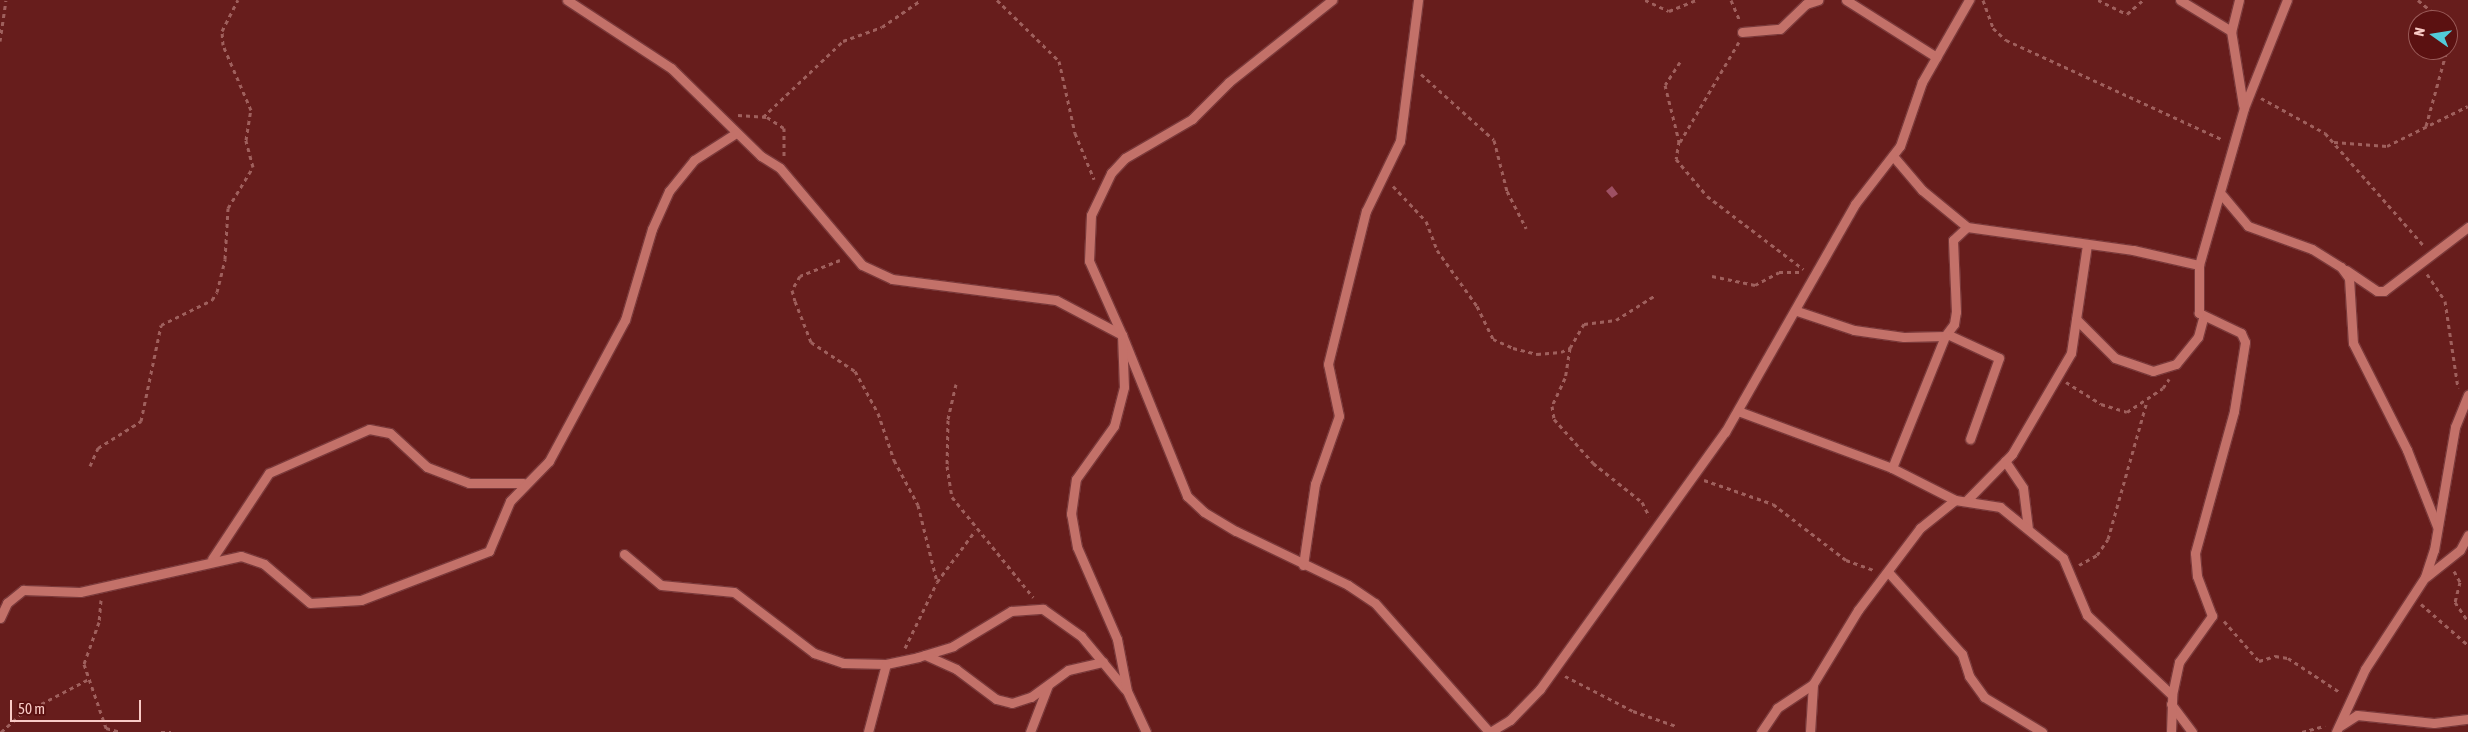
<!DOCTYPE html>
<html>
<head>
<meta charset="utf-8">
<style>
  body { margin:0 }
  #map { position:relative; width:2468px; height:732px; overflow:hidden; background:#671d1c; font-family:"Asap Condensed",sans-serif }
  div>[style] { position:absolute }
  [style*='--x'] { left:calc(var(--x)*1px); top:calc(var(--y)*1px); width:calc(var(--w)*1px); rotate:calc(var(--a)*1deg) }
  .building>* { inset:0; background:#9e5063 }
  .path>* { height:3px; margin-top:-1.5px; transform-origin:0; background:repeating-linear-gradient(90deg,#9f605d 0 4px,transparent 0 8px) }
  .roads { filter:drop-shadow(1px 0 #7a393a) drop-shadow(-1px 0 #7a393a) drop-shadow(0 1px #7a393a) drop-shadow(0 -1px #7a393a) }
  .minor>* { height:9px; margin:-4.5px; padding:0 4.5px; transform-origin:4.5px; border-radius:4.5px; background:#c37169 }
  span { translate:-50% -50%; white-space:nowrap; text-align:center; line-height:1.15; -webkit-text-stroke:4px #5b1111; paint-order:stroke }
  .north { position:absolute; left:2408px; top:10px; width:50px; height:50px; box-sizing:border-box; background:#5b1111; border:1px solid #9a5b59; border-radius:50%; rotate:283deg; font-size:14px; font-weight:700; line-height:20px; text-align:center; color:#f9cbc6 }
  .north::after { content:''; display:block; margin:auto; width:18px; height:22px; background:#52cbd9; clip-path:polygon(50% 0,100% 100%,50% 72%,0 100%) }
  .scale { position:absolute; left:10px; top:700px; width:131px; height:22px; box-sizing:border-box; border:2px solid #f9cbc6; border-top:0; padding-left:6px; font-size:15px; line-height:18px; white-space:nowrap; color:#f9cbc6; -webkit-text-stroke:4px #5b1111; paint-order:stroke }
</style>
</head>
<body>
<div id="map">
  <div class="building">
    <div style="clip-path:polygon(1612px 186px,1618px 194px,1612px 198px,1606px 191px)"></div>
  </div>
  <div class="path">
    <div style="--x:997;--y:0;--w:87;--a:44.5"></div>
    <div style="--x:1059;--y:61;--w:74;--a:77.5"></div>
    <div style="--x:1075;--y:133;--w:50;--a:67.6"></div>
    <div style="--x:1645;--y:0;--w:26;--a:25"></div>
    <div style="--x:1669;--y:11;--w:29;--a:-22"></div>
    <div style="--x:1731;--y:0;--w:21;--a:67"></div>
    <div style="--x:1983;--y:0;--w:30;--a:70"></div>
    <div style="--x:1993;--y:28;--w:18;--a:43"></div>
    <div style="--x:2006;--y:40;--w:239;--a:24.7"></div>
    <div style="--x:2098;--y:0;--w:32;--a:26"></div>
    <div style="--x:2127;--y:14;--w:21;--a:-41"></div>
    <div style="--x:2418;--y:0;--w:31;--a:40"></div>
    <div style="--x:0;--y:41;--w:41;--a:-81.7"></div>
    <div style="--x:1680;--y:62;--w:27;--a:123"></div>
    <div style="--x:1665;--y:85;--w:58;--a:76"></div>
    <div style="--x:1679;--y:141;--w:18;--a:99"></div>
    <div style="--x:1676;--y:159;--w:48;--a:50"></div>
    <div style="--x:1707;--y:196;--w:121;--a:37.2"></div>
    <div style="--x:1421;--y:74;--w:98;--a:42.1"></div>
    <div style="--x:1494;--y:140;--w:53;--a:75.7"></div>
    <div style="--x:1507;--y:191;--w:42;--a:62.8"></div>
    <div style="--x:2261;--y:98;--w:73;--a:28.7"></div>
    <div style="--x:2325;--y:133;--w:150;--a:48.8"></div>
    <div style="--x:738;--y:115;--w:29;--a:4"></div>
    <div style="--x:767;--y:117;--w:20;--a:33"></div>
    <div style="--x:784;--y:128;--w:29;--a:90"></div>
    <div style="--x:763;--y:117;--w:110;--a:-43.5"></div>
    <div style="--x:843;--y:41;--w:41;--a:-19.7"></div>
    <div style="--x:882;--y:27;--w:47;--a:-34.7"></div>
    <div style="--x:2426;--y:126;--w:79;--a:-74.6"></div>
    <div style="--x:1680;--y:142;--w:116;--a:-59.5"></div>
    <div style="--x:2334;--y:142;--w:53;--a:4.3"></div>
    <div style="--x:2387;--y:146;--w:90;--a:-26.3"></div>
    <div style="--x:1393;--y:186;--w:48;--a:46.7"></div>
    <div style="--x:1426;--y:221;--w:31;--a:69"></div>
    <div style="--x:1437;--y:250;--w:69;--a:54.5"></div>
    <div style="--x:1477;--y:306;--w:37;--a:64"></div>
    <div style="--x:1493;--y:339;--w:22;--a:24"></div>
    <div style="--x:1513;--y:348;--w:25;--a:14"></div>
    <div style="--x:1537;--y:354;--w:24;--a:-5"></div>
    <div style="--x:1561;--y:352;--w:10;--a:-24"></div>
    <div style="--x:1570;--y:348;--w:28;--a:-60"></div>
    <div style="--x:1584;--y:324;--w:32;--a:-7"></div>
    <div style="--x:1616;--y:320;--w:45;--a:-32.3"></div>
    <div style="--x:840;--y:260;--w:43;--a:158.2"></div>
    <div style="--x:800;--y:276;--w:16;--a:120"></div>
    <div style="--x:792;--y:290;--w:11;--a:75"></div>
    <div style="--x:795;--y:301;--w:44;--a:68.7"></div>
    <div style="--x:811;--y:342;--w:53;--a:33.4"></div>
    <div style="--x:855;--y:371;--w:48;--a:61.3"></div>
    <div style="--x:878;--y:413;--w:50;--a:71.2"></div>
    <div style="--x:894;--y:460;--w:51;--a:61.9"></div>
    <div style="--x:918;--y:505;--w:79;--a:76.1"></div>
    <div style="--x:2427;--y:274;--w:32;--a:56"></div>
    <div style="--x:2445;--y:301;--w:88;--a:81.5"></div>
    <div style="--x:1712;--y:276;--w:44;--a:11.8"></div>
    <div style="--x:1755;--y:285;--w:27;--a:-28"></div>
    <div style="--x:1779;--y:272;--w:22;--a:0"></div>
    <div style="--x:1570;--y:348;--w:30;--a:99"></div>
    <div style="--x:1565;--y:378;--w:31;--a:115"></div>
    <div style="--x:1552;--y:406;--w:13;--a:81"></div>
    <div style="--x:1554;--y:419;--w:59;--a:48.4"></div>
    <div style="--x:1593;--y:463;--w:63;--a:38.5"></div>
    <div style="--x:1642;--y:502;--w:16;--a:63"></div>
    <div style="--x:2066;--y:382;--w:41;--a:32.2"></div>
    <div style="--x:2101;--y:404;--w:27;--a:17"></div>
    <div style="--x:2127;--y:412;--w:43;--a:-33.7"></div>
    <div style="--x:2163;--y:388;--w:11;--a:-56"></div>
    <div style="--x:956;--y:384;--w:37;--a:103"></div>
    <div style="--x:948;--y:420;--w:46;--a:91.2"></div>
    <div style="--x:947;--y:466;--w:31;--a:81"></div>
    <div style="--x:952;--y:497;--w:129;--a:51"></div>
    <div style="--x:90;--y:466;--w:20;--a:-66"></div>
    <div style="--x:98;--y:448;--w:51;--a:-32.1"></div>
    <div style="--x:141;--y:421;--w:98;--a:-78.2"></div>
    <div style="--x:161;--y:325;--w:57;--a:-26.1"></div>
    <div style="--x:212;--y:300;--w:9;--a:-58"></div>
    <div style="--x:217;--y:292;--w:34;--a:-76"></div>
    <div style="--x:225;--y:259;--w:51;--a:-86.6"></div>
    <div style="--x:228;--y:208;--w:48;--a:-58.6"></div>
    <div style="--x:253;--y:167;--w:28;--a:-105"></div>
    <div style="--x:246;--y:140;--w:30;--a:-81"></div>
    <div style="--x:251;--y:110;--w:71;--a:-113.3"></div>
    <div style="--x:223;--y:45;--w:14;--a:-94"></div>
    <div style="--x:222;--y:31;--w:35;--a:-63"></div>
    <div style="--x:1704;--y:480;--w:73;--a:19.2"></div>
    <div style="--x:1773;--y:504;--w:92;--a:37.5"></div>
    <div style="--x:1846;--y:560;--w:29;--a:20"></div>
    <div style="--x:2079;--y:565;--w:21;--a:-29"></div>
    <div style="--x:2097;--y:555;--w:19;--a:-55"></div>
    <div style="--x:2108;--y:539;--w:143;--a:-74.2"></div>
    <div style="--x:2454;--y:571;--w:13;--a:61"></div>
    <div style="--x:2460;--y:582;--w:21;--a:104"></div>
    <div style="--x:2455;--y:602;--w:23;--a:56"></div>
    <div style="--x:101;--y:600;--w:22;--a:95"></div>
    <div style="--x:99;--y:622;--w:45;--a:109.7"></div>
    <div style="--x:84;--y:664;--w:68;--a:71"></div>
    <div style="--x:106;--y:728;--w:16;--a:15"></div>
    <div style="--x:2421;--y:604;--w:62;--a:41.1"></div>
    <div style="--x:2224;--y:621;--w:53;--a:48.8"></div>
    <div style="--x:2259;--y:661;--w:17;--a:-17"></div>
    <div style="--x:2275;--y:656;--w:13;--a:9"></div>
    <div style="--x:2288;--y:658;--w:64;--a:33.4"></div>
    <div style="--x:905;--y:648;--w:73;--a:-64.1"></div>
    <div style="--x:937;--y:582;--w:64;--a:-53.3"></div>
    <div style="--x:1565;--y:676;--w:76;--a:27.2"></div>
    <div style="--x:1633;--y:711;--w:46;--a:19.2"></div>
    <div style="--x:1;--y:732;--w:25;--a:-42"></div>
    <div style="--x:20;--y:715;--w:76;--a:-27.6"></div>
    <div style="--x:161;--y:732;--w:10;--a:0"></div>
    <div style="--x:2302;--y:732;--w:24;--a:-15"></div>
  </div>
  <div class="roads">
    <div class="minor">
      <div style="--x:567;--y:0;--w:124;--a:33.2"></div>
      <div style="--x:671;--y:68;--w:126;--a:44.4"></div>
      <div style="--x:761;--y:156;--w:22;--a:32"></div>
      <div style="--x:780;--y:168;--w:127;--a:49.8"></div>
      <div style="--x:862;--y:265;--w:33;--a:25"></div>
      <div style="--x:892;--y:279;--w:165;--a:7.3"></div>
      <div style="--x:1056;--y:300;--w:75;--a:27.9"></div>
      <div style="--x:1122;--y:335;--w:174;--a:68"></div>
      <div style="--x:1187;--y:496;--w:23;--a:43"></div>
      <div style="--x:1204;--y:512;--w:37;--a:31"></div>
      <div style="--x:1236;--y:531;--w:124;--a:25.7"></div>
      <div style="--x:1348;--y:585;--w:32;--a:34"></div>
      <div style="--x:1375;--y:603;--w:172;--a:48.5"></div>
      <div style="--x:1846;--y:0;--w:107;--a:32.3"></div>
      <div style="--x:2180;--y:0;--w:60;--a:31.3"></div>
      <div style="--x:2239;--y:0;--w:32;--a:104"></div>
      <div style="--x:2231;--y:31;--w:75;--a:80.8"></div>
      <div style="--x:1742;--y:32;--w:38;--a:-5"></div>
      <div style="--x:1780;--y:29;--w:36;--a:-44"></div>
      <div style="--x:1806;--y:4;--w:13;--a:-18"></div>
      <div style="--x:1893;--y:156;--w:45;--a:49.5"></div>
      <div style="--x:1922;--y:190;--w:58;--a:39.4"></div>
      <div style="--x:2222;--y:195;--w:40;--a:50"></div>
      <div style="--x:2248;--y:226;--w:68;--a:19.8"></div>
      <div style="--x:2312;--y:249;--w:34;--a:32"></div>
      <div style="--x:2341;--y:267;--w:14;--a:54"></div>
      <div style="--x:2349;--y:278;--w:65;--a:86.5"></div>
      <div style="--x:2353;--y:343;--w:120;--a:63.2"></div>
      <div style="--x:2407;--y:450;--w:82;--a:68.5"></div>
      <div style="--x:2346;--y:270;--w:37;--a:34"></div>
      <div style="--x:2377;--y:291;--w:7;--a:0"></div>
      <div style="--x:2384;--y:291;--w:106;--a:-37.3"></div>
      <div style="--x:1797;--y:311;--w:60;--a:18.4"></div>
      <div style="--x:1854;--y:330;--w:50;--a:8"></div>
      <div style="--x:1904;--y:337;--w:41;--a:-1.4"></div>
      <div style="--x:1945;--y:336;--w:15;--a:-53"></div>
      <div style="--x:1954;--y:324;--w:12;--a:-81"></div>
      <div style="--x:1956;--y:312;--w:72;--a:-92.4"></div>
      <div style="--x:1953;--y:240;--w:19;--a:-43"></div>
      <div style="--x:1967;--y:227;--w:168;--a:7.9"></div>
      <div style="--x:2133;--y:250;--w:68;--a:12.8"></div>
      <div style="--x:2076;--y:319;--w:55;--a:45"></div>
      <div style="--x:2115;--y:358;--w:40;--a:18.9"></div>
      <div style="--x:2153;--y:371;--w:24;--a:-17"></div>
      <div style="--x:2176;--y:364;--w:35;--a:-51"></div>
      <div style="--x:2198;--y:337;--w:20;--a:-75"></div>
      <div style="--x:1947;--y:334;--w:57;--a:24.8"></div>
      <div style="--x:1999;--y:358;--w:86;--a:109.7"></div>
      <div style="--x:1738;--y:411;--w:164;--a:20.3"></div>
      <div style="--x:1892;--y:468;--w:71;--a:26.9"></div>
      <div style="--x:2005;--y:461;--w:32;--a:56"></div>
      <div style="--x:2023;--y:488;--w:39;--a:83"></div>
      <div style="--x:1892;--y:468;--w:142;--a:-68.1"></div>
      <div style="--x:1966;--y:501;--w:66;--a:-45.6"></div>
      <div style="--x:2012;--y:454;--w:117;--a:-59.7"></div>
      <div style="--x:2071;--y:353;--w:109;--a:-81.6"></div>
      <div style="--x:624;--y:554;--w:48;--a:40"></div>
      <div style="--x:661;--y:585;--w:73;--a:5.5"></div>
      <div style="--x:734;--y:592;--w:101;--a:37.3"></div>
      <div style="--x:814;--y:653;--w:31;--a:19"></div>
      <div style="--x:843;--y:663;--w:43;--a:1.3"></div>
      <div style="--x:886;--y:664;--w:33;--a:-12"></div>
      <div style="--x:918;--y:657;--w:37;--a:-17"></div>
      <div style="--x:953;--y:646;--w:68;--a:-31.1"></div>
      <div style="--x:1011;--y:611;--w:32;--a:-4"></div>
      <div style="--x:1043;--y:609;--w:47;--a:35.4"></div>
      <div style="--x:1081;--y:636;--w:69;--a:50.3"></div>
      <div style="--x:212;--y:559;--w:103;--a:-56.5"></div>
      <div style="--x:269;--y:473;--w:109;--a:-23.7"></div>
      <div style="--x:369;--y:429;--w:21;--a:11"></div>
      <div style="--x:390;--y:433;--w:50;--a:42.6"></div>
      <div style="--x:427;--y:467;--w:45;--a:20.9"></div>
      <div style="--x:469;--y:483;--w:54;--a:0"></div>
      <div style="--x:1303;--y:565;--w:82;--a:-81.6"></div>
      <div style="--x:1315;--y:484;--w:72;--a:-70.6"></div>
      <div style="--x:1339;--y:416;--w:53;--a:-101.9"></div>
      <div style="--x:1328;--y:364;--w:158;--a:-76.1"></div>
      <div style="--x:1366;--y:211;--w:78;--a:-64.1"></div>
      <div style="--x:1400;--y:141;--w:142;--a:-82.7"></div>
      <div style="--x:1889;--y:573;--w:109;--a:48"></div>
      <div style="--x:1962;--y:654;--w:23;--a:72"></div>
      <div style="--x:1969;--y:676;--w:26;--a:54"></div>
      <div style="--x:1984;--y:697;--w:68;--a:31.1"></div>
      <div style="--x:2426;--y:577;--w:43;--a:-38.5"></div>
      <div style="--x:2460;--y:550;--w:17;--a:-62"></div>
      <div style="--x:0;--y:618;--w:17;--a:-65"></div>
      <div style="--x:7;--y:603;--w:21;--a:-39"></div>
      <div style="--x:23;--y:590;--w:57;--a:2"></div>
      <div style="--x:80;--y:592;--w:165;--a:-12.6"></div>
      <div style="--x:241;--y:556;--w:24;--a:19"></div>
      <div style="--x:264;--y:564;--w:60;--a:40.3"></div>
      <div style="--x:310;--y:603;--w:51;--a:-3.4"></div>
      <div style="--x:361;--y:600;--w:137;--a:-20.9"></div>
      <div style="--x:489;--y:551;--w:54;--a:-67.2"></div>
      <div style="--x:510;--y:501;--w:56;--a:-45.7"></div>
      <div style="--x:549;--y:461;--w:160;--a:-61.7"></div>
      <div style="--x:625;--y:320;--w:95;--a:-73.5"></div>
      <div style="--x:652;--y:229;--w:42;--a:-65.9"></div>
      <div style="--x:669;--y:191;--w:40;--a:-51"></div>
      <div style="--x:694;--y:160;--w:50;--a:-32.7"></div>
      <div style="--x:925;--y:655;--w:34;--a:24"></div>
      <div style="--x:956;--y:669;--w:50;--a:36.9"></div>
      <div style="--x:996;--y:699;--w:16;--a:14"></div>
      <div style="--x:1012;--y:703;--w:20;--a:-18"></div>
      <div style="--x:1031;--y:697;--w:46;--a:-36.1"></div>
      <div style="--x:1068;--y:670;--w:36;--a:-13"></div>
      <div style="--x:2171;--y:704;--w:35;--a:53"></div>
      <div style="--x:2340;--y:726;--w:20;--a:-33"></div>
      <div style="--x:2357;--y:715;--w:77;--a:5.9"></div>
      <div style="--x:2434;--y:723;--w:34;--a:-7"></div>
      <div style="--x:868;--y:732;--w:70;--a:-75.2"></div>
      <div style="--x:1030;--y:732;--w:50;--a:-69"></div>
      <div style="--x:1146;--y:732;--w:45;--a:-114.9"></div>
      <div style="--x:1127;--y:691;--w:53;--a:-100.9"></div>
      <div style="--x:1117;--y:639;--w:100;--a:-113.5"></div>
      <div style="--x:1077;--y:547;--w:34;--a:-100"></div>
      <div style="--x:1071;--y:514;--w:35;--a:-82"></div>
      <div style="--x:1076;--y:479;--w:65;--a:-54.4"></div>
      <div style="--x:1114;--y:426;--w:40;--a:-75.6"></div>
      <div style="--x:1124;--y:387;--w:52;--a:-92.2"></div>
      <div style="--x:1122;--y:335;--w:81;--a:-114"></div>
      <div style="--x:1089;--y:261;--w:46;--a:-87.5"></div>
      <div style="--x:1091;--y:215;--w:47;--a:-64.5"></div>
      <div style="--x:1111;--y:173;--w:21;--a:-47"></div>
      <div style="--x:1125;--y:158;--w:78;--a:-30.2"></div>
      <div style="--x:1192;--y:119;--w:52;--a:-45"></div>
      <div style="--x:1229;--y:82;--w:132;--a:-38.5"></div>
      <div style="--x:1490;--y:732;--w:23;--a:-31"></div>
      <div style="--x:1510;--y:720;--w:43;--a:-45.9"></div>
      <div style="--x:1540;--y:689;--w:317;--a:-54.3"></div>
      <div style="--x:1725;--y:432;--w:262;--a:-60.3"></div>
      <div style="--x:1855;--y:204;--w:73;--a:-52.2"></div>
      <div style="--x:1900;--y:146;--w:68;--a:-71"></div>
      <div style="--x:1922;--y:82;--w:95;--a:-60.2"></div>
      <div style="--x:1761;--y:732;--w:29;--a:-56"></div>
      <div style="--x:1777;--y:708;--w:43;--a:-33.7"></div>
      <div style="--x:1813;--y:684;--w:87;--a:-58.7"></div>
      <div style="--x:1858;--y:610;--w:103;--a:-52.9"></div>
      <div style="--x:1920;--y:528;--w:45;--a:-38.7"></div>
      <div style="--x:1955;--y:500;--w:46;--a:8.8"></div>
      <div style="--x:2000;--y:507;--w:81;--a:39"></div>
      <div style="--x:2063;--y:558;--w:62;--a:67.2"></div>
      <div style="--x:2087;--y:615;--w:117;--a:43.3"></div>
      <div style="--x:1810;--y:732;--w:48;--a:-86.4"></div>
      <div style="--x:2171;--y:732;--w:37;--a:-88"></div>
      <div style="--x:2172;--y:695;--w:34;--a:-78"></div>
      <div style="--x:2179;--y:662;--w:57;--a:-54.3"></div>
      <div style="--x:2212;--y:616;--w:43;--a:-110.6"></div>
      <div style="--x:2197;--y:576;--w:23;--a:-95"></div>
      <div style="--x:2195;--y:553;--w:147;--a:-74.6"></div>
      <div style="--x:2234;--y:411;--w:70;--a:-80.9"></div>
      <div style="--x:2245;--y:342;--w:10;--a:-114"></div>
      <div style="--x:2241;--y:333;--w:47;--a:-154.5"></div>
      <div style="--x:2199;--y:313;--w:48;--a:-90"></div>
      <div style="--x:2199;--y:265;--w:163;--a:-74"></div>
      <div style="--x:2244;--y:108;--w:116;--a:-68.3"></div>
      <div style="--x:2336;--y:732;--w:69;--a:-65.3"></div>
      <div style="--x:2365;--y:669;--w:110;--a:-56.9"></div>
      <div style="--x:2425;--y:577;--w:28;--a:-72"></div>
      <div style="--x:2434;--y:550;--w:125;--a:-80.3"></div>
      <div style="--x:2455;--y:427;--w:35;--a:-68"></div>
    </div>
  </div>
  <div class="north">N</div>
  <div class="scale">50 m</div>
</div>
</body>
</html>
